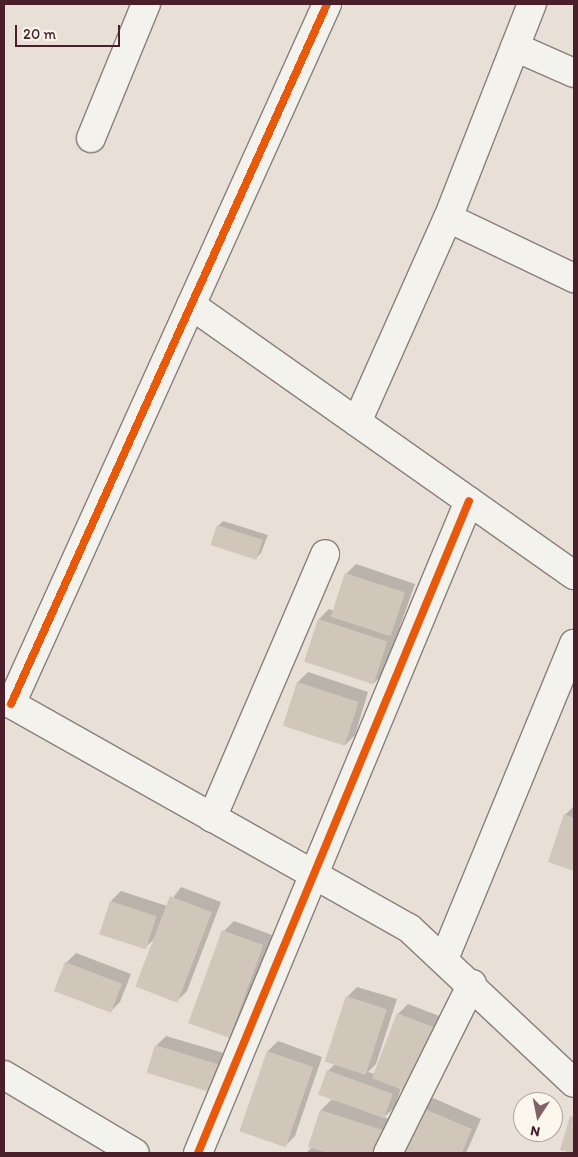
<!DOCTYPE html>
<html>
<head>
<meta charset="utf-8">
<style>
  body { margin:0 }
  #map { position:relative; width:578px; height:1157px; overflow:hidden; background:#e8e0d6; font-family:Itim,sans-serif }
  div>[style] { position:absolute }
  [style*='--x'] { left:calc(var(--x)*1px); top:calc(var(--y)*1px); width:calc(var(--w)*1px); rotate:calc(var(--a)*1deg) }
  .shadow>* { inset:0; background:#0003 }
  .building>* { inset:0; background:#d1c6ba; transform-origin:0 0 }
  .roads { filter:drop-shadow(1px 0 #897e7b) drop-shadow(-1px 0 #897e7b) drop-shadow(0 1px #897e7b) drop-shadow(0 -1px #897e7b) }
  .minor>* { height:28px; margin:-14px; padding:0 14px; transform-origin:14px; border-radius:14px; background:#f4f2ed }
  .cycleway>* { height:8px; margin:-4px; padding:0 4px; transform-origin:4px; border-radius:4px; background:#e8590c }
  span { translate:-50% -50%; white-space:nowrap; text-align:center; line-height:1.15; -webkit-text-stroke:4px #fbf7ec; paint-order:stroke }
  .frame { position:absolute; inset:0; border:5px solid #4a1f2b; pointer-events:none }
  .north { position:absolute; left:513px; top:1092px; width:50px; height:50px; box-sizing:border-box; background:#fbf7ec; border:1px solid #b4a19f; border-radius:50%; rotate:191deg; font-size:14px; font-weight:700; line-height:20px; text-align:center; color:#4a1f2b }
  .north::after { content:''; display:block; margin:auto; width:18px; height:22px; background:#816367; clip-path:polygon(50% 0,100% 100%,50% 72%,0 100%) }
  .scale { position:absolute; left:15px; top:25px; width:105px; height:22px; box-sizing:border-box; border:2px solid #4a1f2b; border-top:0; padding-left:6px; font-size:15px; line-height:18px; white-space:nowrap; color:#4a1f2b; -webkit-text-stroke:4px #fbf7ec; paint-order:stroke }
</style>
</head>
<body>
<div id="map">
  <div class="shadow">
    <div style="clip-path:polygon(223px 521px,268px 535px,261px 553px,256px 558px,218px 526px)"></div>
    <div style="clip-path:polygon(356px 564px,415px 584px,383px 674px,373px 684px,305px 661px,319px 619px,329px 609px,334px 611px,346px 574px)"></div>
    <div style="clip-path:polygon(308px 672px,368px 692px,355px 735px,345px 745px,284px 725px,298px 682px)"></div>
    <div style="clip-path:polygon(574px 806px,574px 869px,550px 861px,565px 815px)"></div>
    <div style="clip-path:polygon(181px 887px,221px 902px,187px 991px,177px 1001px,155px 938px,145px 948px,111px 901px,121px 891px,167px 906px)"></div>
    <div style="clip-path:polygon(234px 921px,272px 935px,239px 1026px,229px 1036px,224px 931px)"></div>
    <div style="clip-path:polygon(76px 953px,131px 974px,120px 1002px,110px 1012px,66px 963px)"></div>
    <div style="clip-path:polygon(357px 987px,397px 999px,376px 1064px,368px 1072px,375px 1074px,398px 1014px,408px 1004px,442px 1017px,408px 1090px,401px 1088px,395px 1107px,384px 1117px,392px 1120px,381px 1153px,306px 1153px,312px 1147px,321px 1110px,331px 1100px,340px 1101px,328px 1071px,335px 1064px,347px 997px)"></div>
    <div style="clip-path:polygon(166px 1036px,227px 1054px,219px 1080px,209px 1090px,156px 1046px)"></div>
    <div style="clip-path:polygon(278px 1041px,322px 1057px,295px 1136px,285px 1146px,268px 1051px)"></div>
    <div style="clip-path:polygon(424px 1094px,481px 1119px,466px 1153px,392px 1153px)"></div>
    <div style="clip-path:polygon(574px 1114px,574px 1153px,573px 1153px,561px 1150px)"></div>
  </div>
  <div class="building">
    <div style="left:217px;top:525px;width:48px;height:21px;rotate:18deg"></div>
    <div style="left:345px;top:573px;width:63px;height:46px;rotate:18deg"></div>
    <div style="left:318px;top:619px;width:73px;height:45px;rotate:18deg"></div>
    <div style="left:297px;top:682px;width:65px;height:46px;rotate:18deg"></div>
    <div style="clip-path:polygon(564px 814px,574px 818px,574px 871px,548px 862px)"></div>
    <div style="left:170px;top:896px;width:45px;height:97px;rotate:21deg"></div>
    <div style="left:110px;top:901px;width:49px;height:35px;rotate:18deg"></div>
    <div style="left:222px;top:930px;width:44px;height:99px;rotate:20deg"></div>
    <div style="left:65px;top:962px;width:61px;height:31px;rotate:21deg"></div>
    <div style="left:346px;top:996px;width:43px;height:69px;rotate:18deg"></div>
    <div style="left:397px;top:1013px;width:39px;height:70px;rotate:21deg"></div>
    <div style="left:155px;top:1045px;width:66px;height:29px;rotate:17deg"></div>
    <div style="left:267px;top:1051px;width:49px;height:85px;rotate:19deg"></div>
    <div style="left:327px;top:1070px;width:70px;height:26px;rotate:20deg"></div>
    <div style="clip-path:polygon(413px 1104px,472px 1129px,462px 1153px,391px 1153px)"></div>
    <div style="clip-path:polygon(320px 1110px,383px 1130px,375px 1153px,327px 1153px,308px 1147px)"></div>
    <div style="clip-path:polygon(570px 1116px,574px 1117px,574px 1153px,560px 1150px)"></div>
  </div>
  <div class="roads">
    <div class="minor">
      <div style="--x:515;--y:47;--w:64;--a:23.8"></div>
      <div style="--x:91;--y:138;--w:145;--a:-67.7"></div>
      <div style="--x:448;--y:218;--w:140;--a:25.5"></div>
      <div style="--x:191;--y:305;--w:469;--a:35.2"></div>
      <div style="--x:357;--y:422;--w:223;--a:-66"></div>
      <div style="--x:448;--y:218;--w:230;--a:-68.6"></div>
      <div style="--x:4;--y:700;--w:465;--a:29.4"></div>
      <div style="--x:409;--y:928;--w:226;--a:43.2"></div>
      <div style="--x:11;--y:704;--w:768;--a:-65.7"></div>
      <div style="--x:212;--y:818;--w:287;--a:-66.8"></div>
      <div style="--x:444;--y:959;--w:341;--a:-67.6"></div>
      <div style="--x:4;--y:1075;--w:152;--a:30.8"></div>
      <div style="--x:198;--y:1153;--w:706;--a:-67.43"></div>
      <div style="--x:388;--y:1153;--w:189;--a:-63.6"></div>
    </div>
  </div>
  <div class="cycleway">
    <div style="--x:11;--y:704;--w:768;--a:-65.7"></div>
    <div style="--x:198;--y:1153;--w:706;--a:-67.43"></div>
  </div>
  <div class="frame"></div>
  <div class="north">N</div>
  <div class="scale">20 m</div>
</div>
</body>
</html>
